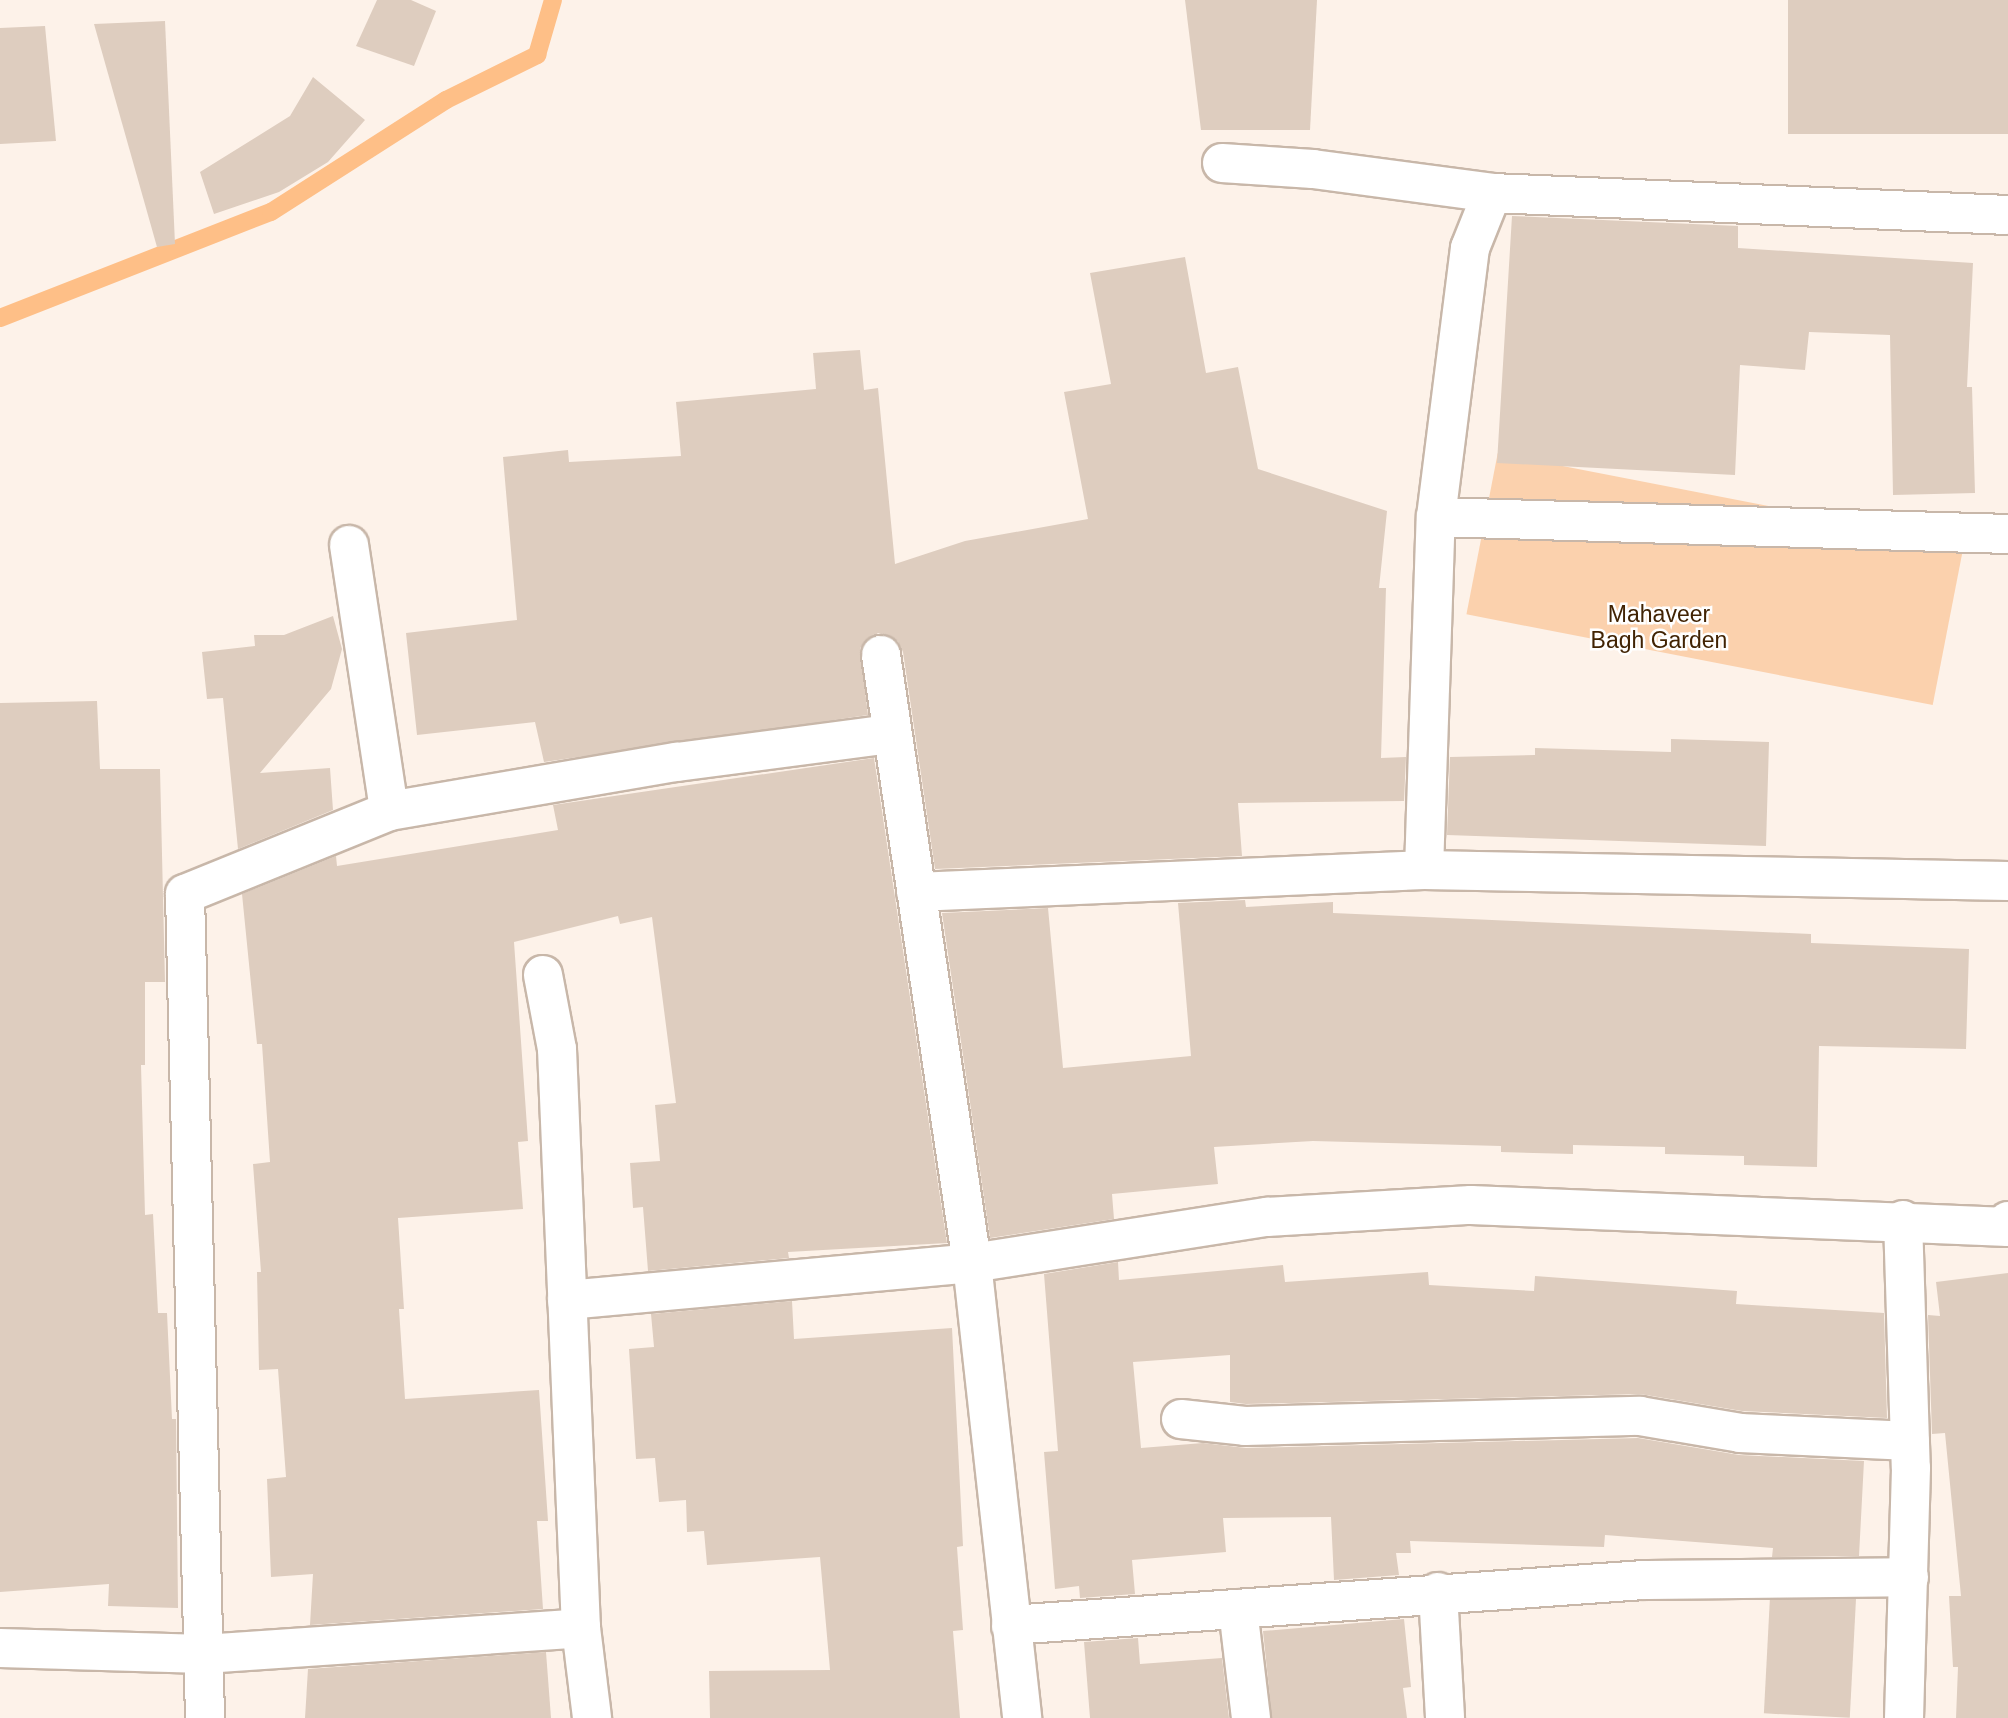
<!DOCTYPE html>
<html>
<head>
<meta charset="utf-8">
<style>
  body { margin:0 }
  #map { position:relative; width:2008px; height:1718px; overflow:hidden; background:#fdf2e9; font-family:Arial,sans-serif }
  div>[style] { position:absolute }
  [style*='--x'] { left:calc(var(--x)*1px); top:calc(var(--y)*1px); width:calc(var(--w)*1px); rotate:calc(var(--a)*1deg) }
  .green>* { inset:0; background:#fbd1ad; transform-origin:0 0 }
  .stream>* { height:18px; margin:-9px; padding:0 9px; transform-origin:9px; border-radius:9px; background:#febf87 }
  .building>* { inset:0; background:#decdbf; transform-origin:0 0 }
  .roads { filter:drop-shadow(2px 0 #c8b7a9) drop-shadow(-2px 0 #c8b7a9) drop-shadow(0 2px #c8b7a9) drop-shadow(0 -2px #c8b7a9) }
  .minor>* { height:38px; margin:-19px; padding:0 19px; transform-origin:19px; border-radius:19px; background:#fff }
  span { translate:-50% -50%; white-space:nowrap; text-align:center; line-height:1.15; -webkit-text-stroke:5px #fff; paint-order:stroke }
  .park-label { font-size:23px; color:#412303 }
</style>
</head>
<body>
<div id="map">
  <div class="green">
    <div style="left:1964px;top:544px;width:164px;height:475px;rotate:101deg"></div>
  </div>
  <div class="stream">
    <div style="--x:0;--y:318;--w:291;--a:-21.4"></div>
    <div style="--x:271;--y:212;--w:208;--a:-32.6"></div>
    <div style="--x:446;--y:100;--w:102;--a:-26.3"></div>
    <div style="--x:537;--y:55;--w:57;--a:-73.8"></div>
  </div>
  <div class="building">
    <div style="clip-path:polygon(377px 0,411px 0,436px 11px,414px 66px,356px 46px)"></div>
    <div style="clip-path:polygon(1185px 0,1317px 0,1310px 130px,1201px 130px)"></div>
    <div style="left:1788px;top:0;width:220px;height:134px"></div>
    <div style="clip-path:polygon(165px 21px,175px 244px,157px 247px,94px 24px)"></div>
    <div style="clip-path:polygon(45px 26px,56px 141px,0 144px,0 28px)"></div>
    <div style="clip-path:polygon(313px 77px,365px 120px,328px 162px,279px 192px,214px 214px,200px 172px,290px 116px)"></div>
    <div style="clip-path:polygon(1512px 216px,1738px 226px,1738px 248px,1973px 263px,1967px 387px,1972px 387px,1975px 493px,1893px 495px,1890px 335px,1809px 332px,1805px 370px,1740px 365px,1735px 475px,1497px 463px)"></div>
    <div style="clip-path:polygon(1185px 257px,1206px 373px,1238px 367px,1258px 469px,1387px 511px,1379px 588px,1386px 588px,1381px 758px,1406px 757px,1404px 801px,1238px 803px,1242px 856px,935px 869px,903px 652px,898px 641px,878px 633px,860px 648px,868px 715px,544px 762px,535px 722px,417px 735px,406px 633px,517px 620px,503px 457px,568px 450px,569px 462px,681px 456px,676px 402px,816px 389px,813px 353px,860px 350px,864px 390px,878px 388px,895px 564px,965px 541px,1088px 519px,1064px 392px,1111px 384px,1090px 273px)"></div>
    <div style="clip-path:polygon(333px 616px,342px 649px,331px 689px,260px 773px,330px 768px,333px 810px,238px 849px,223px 698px,207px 699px,202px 652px,255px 646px,254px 635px,284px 635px)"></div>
    <div style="clip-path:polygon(97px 701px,100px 769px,160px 769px,165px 982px,145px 982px,145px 1065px,141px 1065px,145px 1215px,153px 1214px,158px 1313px,167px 1313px,172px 1419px,176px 1419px,178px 1608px,108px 1606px,109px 1584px,0 1592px,0 703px)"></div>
    <div style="clip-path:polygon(1671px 739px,1769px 742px,1766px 846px,1447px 835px,1450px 757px,1535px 755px,1535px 748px,1671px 752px)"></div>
    <div style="clip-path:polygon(874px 758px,947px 1243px,788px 1252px,789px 1258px,648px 1271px,643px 1207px,633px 1208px,630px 1163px,660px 1161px,655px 1105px,676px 1103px,652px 917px,620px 924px,618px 916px,514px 942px,528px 1141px,518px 1142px,523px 1209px,398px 1218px,404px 1309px,399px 1309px,405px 1399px,539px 1390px,548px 1521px,537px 1521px,543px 1609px,310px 1625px,313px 1574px,271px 1577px,267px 1479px,286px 1477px,278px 1369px,259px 1370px,257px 1272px,261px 1272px,253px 1164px,270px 1162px,262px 1044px,257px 1044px,242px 894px,336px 856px,337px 866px,558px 830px,553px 805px)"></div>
    <div style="clip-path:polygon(1245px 900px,1246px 907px,1333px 902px,1333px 913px,1811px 934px,1811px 943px,1969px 949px,1966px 1049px,1819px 1046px,1817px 1167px,1744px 1165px,1744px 1156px,1665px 1154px,1665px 1147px,1573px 1145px,1573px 1154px,1501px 1152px,1501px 1146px,1313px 1141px,1214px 1147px,1218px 1184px,1112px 1194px,1114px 1219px,990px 1238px,942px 913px,1048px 908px,1063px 1068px,1191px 1056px,1178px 903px)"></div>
    <div style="clip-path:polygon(1118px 1262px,1119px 1280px,1283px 1265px,1285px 1282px,1428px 1272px,1429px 1285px,1534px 1291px,1535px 1276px,1737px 1291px,1736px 1304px,1884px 1313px,1887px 1418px,1742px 1411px,1640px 1394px,1246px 1404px,1230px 1402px,1230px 1355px,1133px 1362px,1141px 1448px,1203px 1443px,1246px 1448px,1638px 1438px,1739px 1455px,1864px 1461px,1859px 1556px,1772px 1557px,1773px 1548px,1605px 1535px,1604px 1547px,1410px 1541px,1411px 1553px,1396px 1553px,1399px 1575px,1334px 1580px,1331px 1517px,1223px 1518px,1226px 1552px,1132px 1560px,1135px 1594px,1080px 1598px,1079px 1586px,1055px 1589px,1044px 1452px,1058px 1451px,1044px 1274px)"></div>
    <div style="clip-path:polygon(2008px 1273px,2008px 1718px,1956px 1718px,1958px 1667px,1953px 1667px,1949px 1596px,1961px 1596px,1945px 1433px,1932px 1434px,1928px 1315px,1940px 1316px,1936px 1282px)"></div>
    <div style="clip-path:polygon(792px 1301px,794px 1339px,952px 1328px,963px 1546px,957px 1547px,963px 1630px,953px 1631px,960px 1718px,710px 1718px,709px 1671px,830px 1670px,820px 1557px,707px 1565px,704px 1531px,687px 1532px,686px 1500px,659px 1502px,655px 1458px,636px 1459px,629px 1349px,654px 1347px,651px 1314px)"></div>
    <div style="left:1856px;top:1599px;width:119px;height:86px;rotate:93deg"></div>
    <div style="clip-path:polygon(1404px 1619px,1411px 1687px,1403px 1688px,1407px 1718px,1272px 1718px,1263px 1631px)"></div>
    <div style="clip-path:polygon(1138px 1638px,1140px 1664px,1222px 1658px,1229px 1718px,1090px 1718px,1084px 1642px)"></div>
    <div style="clip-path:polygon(546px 1652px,551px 1718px,305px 1718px,308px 1669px)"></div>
  </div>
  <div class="roads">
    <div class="minor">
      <div style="--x:1222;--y:163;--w:91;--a:3.8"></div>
      <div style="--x:1313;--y:169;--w:181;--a:7.6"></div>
      <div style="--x:1492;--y:193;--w:516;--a:2.44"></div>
      <div style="--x:1436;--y:517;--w:572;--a:1.7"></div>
      <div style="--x:349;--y:545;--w:269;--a:81.4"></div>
      <div style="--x:881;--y:655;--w:615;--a:81.49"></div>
      <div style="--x:972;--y:1263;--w:458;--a:83.7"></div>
      <div style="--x:1424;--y:870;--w:353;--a:-88.1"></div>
      <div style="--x:1436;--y:517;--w:271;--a:-82.8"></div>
      <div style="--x:1470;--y:248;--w:59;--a:-68.2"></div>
      <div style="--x:916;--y:892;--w:508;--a:-2.48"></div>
      <div style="--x:1424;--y:870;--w:584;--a:1.08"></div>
      <div style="--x:543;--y:975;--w:75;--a:79.3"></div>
      <div style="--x:557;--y:1049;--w:579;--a:87.63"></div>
      <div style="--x:581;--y:1628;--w:91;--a:83"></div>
      <div style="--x:1903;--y:1220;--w:248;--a:88.2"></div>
      <div style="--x:1911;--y:1468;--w:250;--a:91.6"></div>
      <div style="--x:567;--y:1300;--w:407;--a:-5.2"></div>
      <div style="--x:972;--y:1263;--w:299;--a:-8.9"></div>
      <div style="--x:1267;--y:1217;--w:204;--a:-3.4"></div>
      <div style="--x:1471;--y:1205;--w:537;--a:2.35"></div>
      <div style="--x:2008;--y:1227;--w:6;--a:-90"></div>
      <div style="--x:1181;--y:1419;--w:64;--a:6.2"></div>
      <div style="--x:1245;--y:1426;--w:395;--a:-1.5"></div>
      <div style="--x:1640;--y:1416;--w:101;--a:9.6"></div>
      <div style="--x:1740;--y:1433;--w:170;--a:2.7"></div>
      <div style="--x:1438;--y:1592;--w:126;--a:86.8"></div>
      <div style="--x:1238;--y:1609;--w:110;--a:83.2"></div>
      <div style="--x:1011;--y:1625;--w:635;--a:-4.07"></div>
      <div style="--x:1644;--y:1580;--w:265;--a:-0.6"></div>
      <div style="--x:0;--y:1648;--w:204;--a:1.7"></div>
      <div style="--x:204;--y:1654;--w:378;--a:-3.9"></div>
      <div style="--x:205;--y:1718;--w:824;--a:-91.39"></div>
      <div style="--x:185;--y:894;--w:220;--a:-22.1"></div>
      <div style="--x:389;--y:811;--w:292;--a:-9.7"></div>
      <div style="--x:677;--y:762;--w:216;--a:-7.5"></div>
    </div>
  </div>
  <div class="park-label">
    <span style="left:1659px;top:627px">Mahaveer<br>Bagh Garden</span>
  </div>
</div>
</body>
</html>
